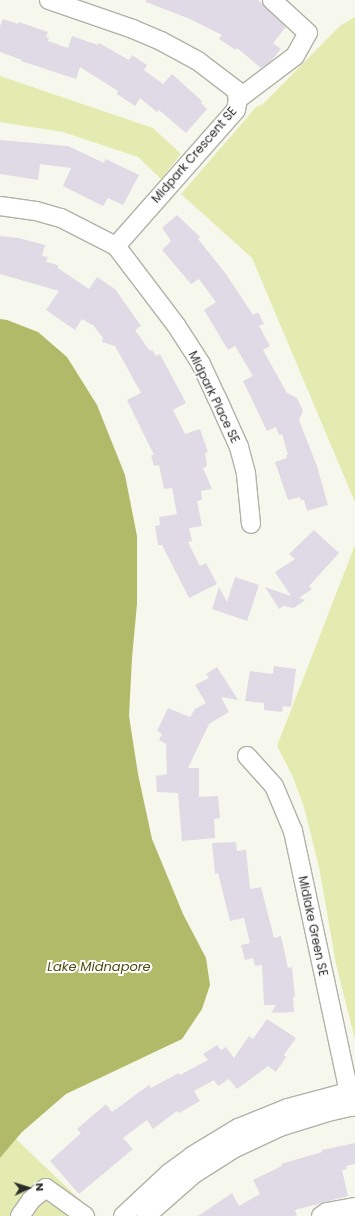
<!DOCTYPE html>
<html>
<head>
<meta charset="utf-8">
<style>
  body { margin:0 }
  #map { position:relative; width:355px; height:1216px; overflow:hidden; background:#f7f8ed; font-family:Poppins,sans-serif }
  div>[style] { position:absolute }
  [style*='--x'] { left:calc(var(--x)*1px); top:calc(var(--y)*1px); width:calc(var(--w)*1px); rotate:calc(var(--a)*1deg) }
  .green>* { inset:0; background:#e4ebb1 }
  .water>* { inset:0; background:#b1ba68 }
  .building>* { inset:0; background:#dfdae5 }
  .roads { filter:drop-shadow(1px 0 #b1b2a7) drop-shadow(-1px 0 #b1b2a7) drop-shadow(0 1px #b1b2a7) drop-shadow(0 -1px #b1b2a7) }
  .minor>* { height:18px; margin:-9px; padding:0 9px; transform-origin:9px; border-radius:9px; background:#fff }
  span { translate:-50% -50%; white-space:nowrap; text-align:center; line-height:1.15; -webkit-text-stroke:4px #fff; paint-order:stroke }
  .street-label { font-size:12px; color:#2d2e2a }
  .water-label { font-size:13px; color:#4b4f12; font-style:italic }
  .north { position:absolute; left:8px; top:1168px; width:40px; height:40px; -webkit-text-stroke:3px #fff; paint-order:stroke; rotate:86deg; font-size:11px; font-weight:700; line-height:16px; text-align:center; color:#2d2e2a }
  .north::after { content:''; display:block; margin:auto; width:14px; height:18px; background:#2d2e2a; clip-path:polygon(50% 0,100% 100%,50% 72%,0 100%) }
</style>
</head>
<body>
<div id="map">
  <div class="green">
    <div style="clip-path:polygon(355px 17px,355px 502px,252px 258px,181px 194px,256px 107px,263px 104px,341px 25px)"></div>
    <div style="clip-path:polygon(0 76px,153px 128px,181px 154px,161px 179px,138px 157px,63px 132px,0 122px)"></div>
    <div style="clip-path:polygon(355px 545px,355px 1040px,336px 964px,319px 867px,304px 807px,292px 775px,277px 746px)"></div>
    <div style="clip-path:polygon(16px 1139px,97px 1216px,0 1216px,0 1158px)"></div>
  </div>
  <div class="water">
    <div style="clip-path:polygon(0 319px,7px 320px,38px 332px,67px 357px,97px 405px,125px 475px,137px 536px,137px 604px,132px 658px,129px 716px,138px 774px,152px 839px,183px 914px,206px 958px,210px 985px,202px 1009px,182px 1039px,66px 1094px,22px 1132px,0 1158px)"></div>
  </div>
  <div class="building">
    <div style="clip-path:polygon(146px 0,258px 0,286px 27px,273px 43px,281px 49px,271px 61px,261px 68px,237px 48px,236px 50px,219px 39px,222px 35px,190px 19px,146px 2px)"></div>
    <div style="clip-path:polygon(3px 19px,18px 24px,19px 22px,48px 32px,46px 37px,49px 38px,48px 41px,68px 48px,72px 36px,98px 45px,99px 43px,129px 60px,132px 55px,147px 65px,144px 70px,163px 84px,172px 74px,202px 101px,201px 103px,207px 109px,186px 133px,159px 110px,157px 112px,140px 98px,135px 106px,117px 94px,118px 91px,80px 67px,76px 79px,21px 61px,22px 60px,0 52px,0 26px)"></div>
    <div style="clip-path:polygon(0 140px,68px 146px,104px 163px,106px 159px,139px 175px,123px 205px,108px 198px,103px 206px,63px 186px,71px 168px,40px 164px,38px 180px,0 174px)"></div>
    <div style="clip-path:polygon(177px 215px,200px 237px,198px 239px,226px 274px,253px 315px,258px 312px,264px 324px,259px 326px,270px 346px,263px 350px,287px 393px,297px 398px,303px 411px,299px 420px,317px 466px,328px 505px,307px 511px,304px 500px,301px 500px,300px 497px,288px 500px,275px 462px,287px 458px,286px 455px,288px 455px,282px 434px,279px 435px,276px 427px,267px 431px,243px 381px,253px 376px,235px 346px,228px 350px,204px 310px,216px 302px,199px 279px,191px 284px,162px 250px,171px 241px,162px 228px)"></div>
    <div style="clip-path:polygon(0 236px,19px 238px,45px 245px,42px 256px,48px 257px,46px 262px,58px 265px,58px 268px,89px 289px,97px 277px,115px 289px,141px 326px,135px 330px,150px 351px,152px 350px,156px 356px,160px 354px,186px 403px,173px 410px,185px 434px,200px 429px,208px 452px,205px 453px,207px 466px,203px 468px,212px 489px,201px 491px,202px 500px,197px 501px,202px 526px,189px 528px,192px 541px,188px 542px,200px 566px,206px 563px,217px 584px,189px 598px,162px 545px,158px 545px,155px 526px,160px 525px,159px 517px,177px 514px,172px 488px,164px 489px,159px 465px,154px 466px,151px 455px,154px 455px,127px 400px,141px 393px,115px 346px,102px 342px,103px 338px,94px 326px,82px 319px,75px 330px,46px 310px,59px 291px,0 274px)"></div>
    <div style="clip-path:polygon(314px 530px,339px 553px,309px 586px,312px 589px,299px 598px,305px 600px,294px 608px,283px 606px,279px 609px,265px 587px,291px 596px,275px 572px,295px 559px,289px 554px)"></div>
    <div style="clip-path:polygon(235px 577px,259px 585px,247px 621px,212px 609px,219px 587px,227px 602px)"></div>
    <div style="clip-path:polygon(274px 666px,296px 669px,291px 707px,283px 706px,282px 712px,264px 710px,264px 703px,245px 701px,250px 671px,273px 674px)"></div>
    <div style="clip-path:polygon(217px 667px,238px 700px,221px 697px,229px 712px,209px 724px,188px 768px,199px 768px,199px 797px,218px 796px,220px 818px,214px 819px,215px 838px,182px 841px,178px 793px,157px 792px,156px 776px,167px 774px,166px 744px,159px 740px,162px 734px,157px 731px,168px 708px,190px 717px,195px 709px,206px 703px,195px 685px,209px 678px,206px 674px)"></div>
    <div style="clip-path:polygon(236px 842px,237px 851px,246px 850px,250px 889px,261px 887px,274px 938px,281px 936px,288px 968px,292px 967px,295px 997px,293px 997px,294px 1012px,271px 1013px,276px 1005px,264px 1005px,262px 965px,255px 966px,253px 958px,245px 960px,241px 945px,250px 943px,244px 918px,230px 921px,218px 873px,215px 874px,212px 843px)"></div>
    <div style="clip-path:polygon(267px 1019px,296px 1038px,284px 1055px,286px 1057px,276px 1072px,268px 1066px,237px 1089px,229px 1079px,218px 1086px,214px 1080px,194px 1091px,200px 1101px,179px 1113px,177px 1111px,153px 1129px,147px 1120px,123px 1138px,133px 1149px,79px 1194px,50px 1161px,81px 1133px,77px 1129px,106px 1104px,112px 1112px,149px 1085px,151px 1088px,179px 1073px,180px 1075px,208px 1060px,203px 1054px,217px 1045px,221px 1050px,226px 1047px,234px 1058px,249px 1036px,253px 1039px)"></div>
    <div style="clip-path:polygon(355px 1143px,355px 1164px,346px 1166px,347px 1169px,342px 1170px,348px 1196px,295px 1210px,297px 1216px,198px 1216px,232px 1193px,239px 1206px,260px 1194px,253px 1180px,282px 1166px,281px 1164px,322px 1152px,322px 1150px)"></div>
  </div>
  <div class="roads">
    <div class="minor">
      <div style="--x:238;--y:99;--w:71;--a:-37"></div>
      <div style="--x:295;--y:56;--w:26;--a:-61"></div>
      <div style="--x:308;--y:33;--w:49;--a:-137.5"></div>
      <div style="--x:0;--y:206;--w:36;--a:8"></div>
      <div style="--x:36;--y:211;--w:26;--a:16"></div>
      <div style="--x:61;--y:218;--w:62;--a:27"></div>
      <div style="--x:116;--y:246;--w:181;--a:-48.6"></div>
      <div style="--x:236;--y:110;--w:11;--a:-80"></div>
      <div style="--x:238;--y:99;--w:9;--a:-103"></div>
      <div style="--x:236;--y:90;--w:48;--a:-142.7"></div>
      <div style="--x:198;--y:61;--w:42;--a:-151.6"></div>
      <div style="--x:161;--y:41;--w:30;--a:-157"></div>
      <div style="--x:133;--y:29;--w:89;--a:-161"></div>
      <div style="--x:116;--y:246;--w:99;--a:52.8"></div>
      <div style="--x:176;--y:325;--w:46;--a:57.3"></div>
      <div style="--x:201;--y:364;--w:38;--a:65"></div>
      <div style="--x:217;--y:398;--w:54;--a:65.8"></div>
      <div style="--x:239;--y:447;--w:28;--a:75"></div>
      <div style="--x:246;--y:474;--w:50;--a:84.3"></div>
      <div style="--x:247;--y:756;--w:40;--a:48"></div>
      <div style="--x:274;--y:786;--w:49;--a:67.1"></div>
      <div style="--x:293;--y:831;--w:282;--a:77.9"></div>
      <div style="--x:20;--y:1216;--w:19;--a:-55"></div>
      <div style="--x:31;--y:1200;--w:19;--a:-39"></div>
      <div style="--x:46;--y:1188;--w:48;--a:35.7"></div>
      <div style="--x:123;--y:1216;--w:63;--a:-43.1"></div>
      <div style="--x:169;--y:1173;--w:29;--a:-36"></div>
      <div style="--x:192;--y:1156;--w:54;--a:-31.3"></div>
      <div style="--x:238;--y:1128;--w:54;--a:-21.8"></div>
      <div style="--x:288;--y:1108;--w:69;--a:-15"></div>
      <div style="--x:146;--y:1216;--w:64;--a:-41.2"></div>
      <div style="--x:194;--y:1174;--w:49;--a:-32.4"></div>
      <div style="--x:235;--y:1148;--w:50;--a:-25"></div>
      <div style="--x:280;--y:1127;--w:50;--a:-17.4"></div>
      <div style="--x:328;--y:1112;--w:28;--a:-13"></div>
      <div style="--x:321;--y:1216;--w:7;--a:-34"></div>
      <div style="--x:327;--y:1212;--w:28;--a:-10"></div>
    </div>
  </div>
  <div class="street-label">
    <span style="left:194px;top:155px;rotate:-49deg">Midpark Crescent SE</span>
    <span style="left:214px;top:397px;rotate:64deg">Midpark Place SE</span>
    <span style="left:313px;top:926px;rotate:78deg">Midlake Green SE</span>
  </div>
  <div class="water-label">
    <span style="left:99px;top:967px">Lake Midnapore</span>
  </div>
  <div class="north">N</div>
</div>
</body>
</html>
